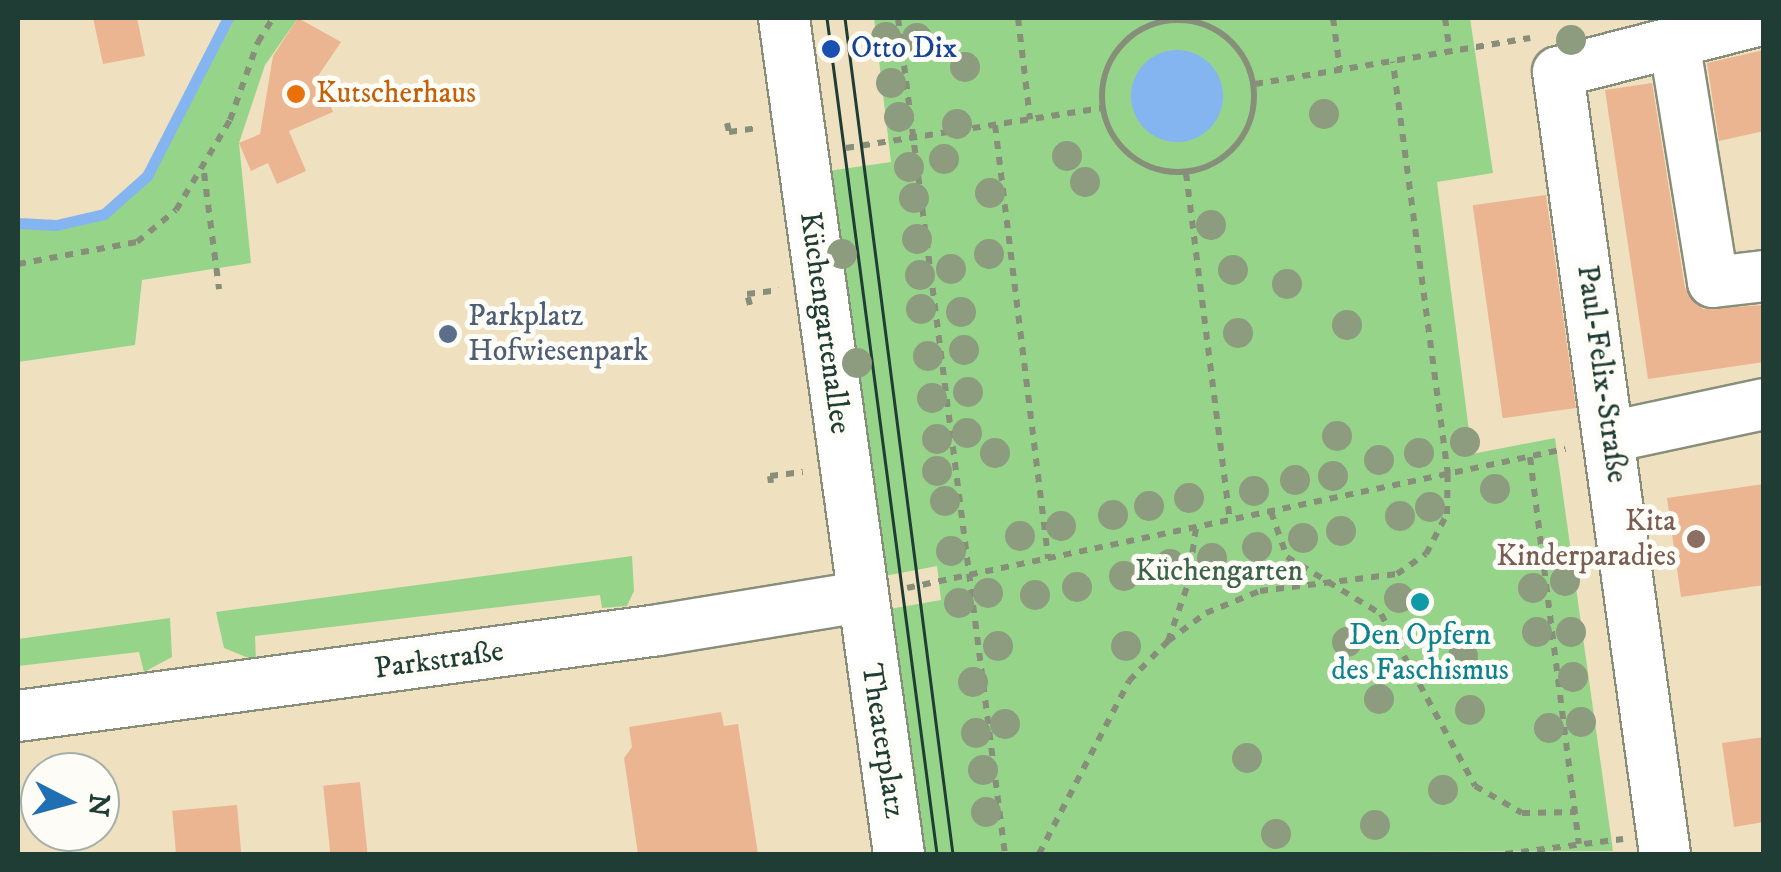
<!DOCTYPE html>
<html>
<head>
<meta charset="utf-8">
<style>
  body { margin:0 }
  #map { position:relative; width:1781px; height:872px; overflow:hidden; background:#efe0c0; font-family:"IM FELL DW Pica",serif }
  div>[style] { position:absolute }
  [style*='--x'] { left:calc(var(--x)*1px); top:calc(var(--y)*1px); width:calc(var(--w)*1px); rotate:calc(var(--a)*1deg) }
  .green>* { inset:0; background:#96d489 }
  .water>* { inset:0; background:#84b5f0 }
  .round { border-radius:50% }
  .stream>* { height:11px; margin:-5.5px; padding:0 5.5px; transform-origin:5.5px; border-radius:5.5px; background:#84b5f0 }
  .building>* { inset:0; background:#ebb592; transform-origin:0 0 }
  .path>* { height:6px; margin-top:-3px; transform-origin:0; background:repeating-linear-gradient(90deg,#878e7a 0 8px,transparent 0 16px) }
  .path>.ring { margin:-3px; padding:0; box-sizing:content-box; background:none; border:6px solid #878e7a; border-radius:50% }
  .roads { filter:drop-shadow(2px 0 #878e7a) drop-shadow(-2px 0 #878e7a) drop-shadow(0 2px #878e7a) drop-shadow(0 -2px #878e7a) }
  .minor>* { height:50px; margin:-25px; padding:0 25px; transform-origin:25px; border-radius:25px; background:#fff }
  .tram>* { height:2.5px; margin:-1.25px; padding:0 1.25px; transform-origin:1.25px; border-radius:1.25px; background:#1f3d34 }
  .trees>* { width:30px; height:30px; margin:-15px; border-radius:50%; background:#8d9b7f }
  .dots>* { width:28px; height:28px; translate:-50% -50%; box-sizing:border-box; border:5px solid #fdfcf7; border-radius:50% }
  span { translate:-50% -50%; white-space:nowrap; text-align:center; line-height:1.15; -webkit-text-stroke:10px #fdfcf7; paint-order:stroke }
  .transit-label { font-size:30px; color:#164399 }
  .left { translate:0 -50%; text-align:left }
  .food-label { font-size:30px; color:#c56008 }
  .service-label { font-size:30px; color:#4e5e75 }
  .street-label { font-size:30px; color:#1f3d34 }
  .education-label { font-size:30px; color:#785e54 }
  .right { translate:-100% -50%; text-align:right }
  .park-label { font-size:30px; color:#3d6349 }
  .culture-label { font-size:30px; color:#0d838f }
  .frame { position:absolute; inset:0; border:20px solid #1f3d34; pointer-events:none }
  .north { position:absolute; left:20px; top:752px; width:100px; height:100px; box-sizing:border-box; background:#fdfcf7; border:2px solid #a4b0a9; border-radius:50%; rotate:96deg; font-size:28px; font-weight:700; line-height:40px; text-align:center; color:#1f3d34 }
  .north::after { content:''; display:block; margin:auto; width:35px; height:45px; background:#1f6fb2; clip-path:polygon(50% 0,100% 100%,50% 72%,0 100%) }
</style>
</head>
<body>
<div id="map">
  <div class="green">
    <div style="clip-path:polygon(228px 18px,298px 18px,265px 65px,239px 143px,251px 263px,142px 280px,135px 345px,18px 362px,18px 223px,56px 225px,104px 214px,147px 176px)"></div>
    <div style="clip-path:polygon(874px 18px,1470px 18px,1493px 173px,1437px 182px,1472px 454px,1555px 438px,1613px 851px,908px 854px,878px 611px,941px 600px,939px 582px,937px 566px,874px 578px,821px 172px,891px 162px)"></div>
    <div style="clip-path:polygon(632px 556px,634px 591px,627px 606px,602px 608px,600px 595px,255px 636px,256px 661px,224px 648px,216px 612px)"></div>
    <div style="clip-path:polygon(170px 618px,172px 657px,144px 672px,139px 652px,18px 666px,18px 639px)"></div>
  </div>
  <div class="water">
    <div class="round" style="left:1131px;top:50px;width:92px;height:92px"></div>
  </div>
  <div class="stream">
    <div style="--x:18;--y:223;--w:38;--a:3"></div>
    <div style="--x:56;--y:225;--w:49;--a:-12.9"></div>
    <div style="--x:104;--y:214;--w:57;--a:-41.5"></div>
    <div style="--x:147;--y:176;--w:178;--a:-62.9"></div>
  </div>
  <div class="building">
    <div style="clip-path:polygon(93px 18px,137px 18px,145px 56px,103px 64px)"></div>
    <div style="clip-path:polygon(298px 18px,341px 42px,318px 76px,333px 112px,289px 131px,306px 171px,277px 184px,268px 163px,251px 171px,239px 143px,260px 134px,273px 56px)"></div>
    <div style="clip-path:polygon(1764px 50px,1764px 131px,1719px 141px,1707px 63px)"></div>
    <div style="clip-path:polygon(1652px 83px,1685px 288px,1703px 309px,1764px 305px,1764px 362px,1648px 379px,1605px 90px)"></div>
    <div style="left:1546px;top:195px;width:215px;height:74px;rotate:82deg"></div>
    <div style="clip-path:polygon(1764px 484px,1764px 585px,1681px 597px,1667px 498px)"></div>
    <div style="clip-path:polygon(721px 712px,724px 726px,738px 724px,758px 854px,638px 854px,624px 758px,632px 747px,629px 727px)"></div>
    <div style="clip-path:polygon(1764px 737px,1764px 822px,1734px 827px,1722px 743px)"></div>
    <div style="left:360px;top:782px;width:72px;height:37px;rotate:84deg"></div>
    <div style="left:237px;top:805px;width:49px;height:65px;rotate:85deg"></div>
  </div>
  <div class="path">
    <div style="--x:898;--y:18;--w:843;--a:82.71"></div>
    <div style="--x:1018;--y:18;--w:102;--a:83.2"></div>
    <div style="--x:1333;--y:18;--w:52;--a:82.3"></div>
    <div style="--x:1445;--y:18;--w:34;--a:82"></div>
    <div class="ring" style="left:1102px;top:20px;width:146px;height:146px"></div>
    <div style="--x:1255;--y:84;--w:279;--a:-9.5"></div>
    <div style="--x:727;--y:123;--w:9;--a:77"></div>
    <div style="--x:729;--y:132;--w:28;--a:-8"></div>
    <div style="--x:995;--y:125;--w:437;--a:83"></div>
    <div style="--x:846;--y:148;--w:259;--a:-8.9"></div>
    <div style="--x:204;--y:173;--w:117;--a:82.6"></div>
    <div style="--x:1186;--y:173;--w:351;--a:82.8"></div>
    <div style="--x:18;--y:264;--w:121;--a:-10.5"></div>
    <div style="--x:137;--y:242;--w:50;--a:-39.4"></div>
    <div style="--x:176;--y:210;--w:105;--a:-59"></div>
    <div style="--x:230;--y:120;--w:83;--a:-70.3"></div>
    <div style="--x:258;--y:42;--w:28;--a:-58"></div>
    <div style="--x:750;--y:305;--w:11;--a:-105"></div>
    <div style="--x:747;--y:294;--w:32;--a:-7"></div>
    <div style="--x:1530;--y:457;--w:390;--a:82.8"></div>
    <div style="--x:771;--y:483;--w:7;--a:-98"></div>
    <div style="--x:770;--y:476;--w:33;--a:-7"></div>
    <div style="--x:1271;--y:512;--w:48;--a:70.4"></div>
    <div style="--x:1287;--y:557;--w:110;--a:31.2"></div>
    <div style="--x:1381;--y:614;--w:196;--a:61.3"></div>
    <div style="--x:1475;--y:786;--w:54;--a:29.9"></div>
    <div style="--x:1522;--y:813;--w:54;--a:-1.1"></div>
    <div style="--x:907;--y:588;--w:673;--a:-11.93"></div>
    <div style="--x:1168;--y:641;--w:47;--a:-36.4"></div>
    <div style="--x:1206;--y:613;--w:58;--a:-22.2"></div>
    <div style="--x:1260;--y:591;--w:138;--a:-7.1"></div>
    <div style="--x:1397;--y:574;--w:35;--a:-35"></div>
    <div style="--x:1426;--y:554;--w:45;--a:-62.3"></div>
    <div style="--x:1447;--y:514;--w:39;--a:-89"></div>
    <div style="--x:1448;--y:475;--w:417;--a:-97.6"></div>
    <div style="--x:1039;--y:854;--w:195;--a:-62.5"></div>
    <div style="--x:1129;--y:681;--w:56;--a:-45.7"></div>
    <div style="--x:1168;--y:641;--w:60;--a:-70.7"></div>
    <div style="--x:1188;--y:584;--w:57;--a:-81.9"></div>
    <div style="--x:1505;--y:854;--w:119;--a:-7.2"></div>
  </div>
  <div class="roads">
    <div class="minor">
      <div style="--x:784;--y:18;--w:844;--a:82.17"></div>
      <div style="--x:1674;--y:41;--w:244;--a:80.8"></div>
      <div style="--x:1713;--y:282;--w:51;--a:-6.7"></div>
      <div style="--x:1610;--y:437;--w:157;--a:-12.1"></div>
      <div style="--x:18;--y:716;--w:647;--a:-7.64"></div>
      <div style="--x:659;--y:630;--w:204;--a:-9.3"></div>
      <div style="--x:1665;--y:854;--w:789;--a:-97.79"></div>
      <div style="--x:1558;--y:72;--w:213;--a:-14.4"></div>
    </div>
  </div>
  <div class="tram">
    <div style="--x:827;--y:18;--w:843;--a:82.5"></div>
    <div style="--x:845;--y:18;--w:843;--a:82.64"></div>
  </div>
  <div class="trees">
    <div style="left:886px;top:37px"></div>
    <div style="left:917px;top:38px"></div>
    <div style="left:1571px;top:40px"></div>
    <div style="left:965px;top:67px"></div>
    <div style="left:891px;top:83px"></div>
    <div style="left:1324px;top:114px"></div>
    <div style="left:899px;top:117px"></div>
    <div style="left:957px;top:124px"></div>
    <div style="left:1067px;top:156px"></div>
    <div style="left:944px;top:159px"></div>
    <div style="left:909px;top:167px"></div>
    <div style="left:1085px;top:182px"></div>
    <div style="left:990px;top:193px"></div>
    <div style="left:914px;top:198px"></div>
    <div style="left:1211px;top:225px"></div>
    <div style="left:917px;top:239px"></div>
    <div style="left:842px;top:254px"></div>
    <div style="left:989px;top:254px"></div>
    <div style="left:951px;top:269px"></div>
    <div style="left:1233px;top:270px"></div>
    <div style="left:920px;top:275px"></div>
    <div style="left:1287px;top:284px"></div>
    <div style="left:921px;top:309px"></div>
    <div style="left:961px;top:312px"></div>
    <div style="left:1347px;top:325px"></div>
    <div style="left:1238px;top:333px"></div>
    <div style="left:964px;top:350px"></div>
    <div style="left:928px;top:356px"></div>
    <div style="left:857px;top:363px"></div>
    <div style="left:968px;top:392px"></div>
    <div style="left:932px;top:398px"></div>
    <div style="left:967px;top:433px"></div>
    <div style="left:1337px;top:436px"></div>
    <div style="left:937px;top:439px"></div>
    <div style="left:1465px;top:442px"></div>
    <div style="left:995px;top:453px"></div>
    <div style="left:1419px;top:453px"></div>
    <div style="left:1379px;top:460px"></div>
    <div style="left:937px;top:471px"></div>
    <div style="left:1333px;top:476px"></div>
    <div style="left:1295px;top:480px"></div>
    <div style="left:1495px;top:489px"></div>
    <div style="left:1254px;top:491px"></div>
    <div style="left:1189px;top:498px"></div>
    <div style="left:945px;top:501px"></div>
    <div style="left:1149px;top:506px"></div>
    <div style="left:1430px;top:507px"></div>
    <div style="left:1113px;top:515px"></div>
    <div style="left:1400px;top:516px"></div>
    <div style="left:1061px;top:526px"></div>
    <div style="left:1341px;top:531px"></div>
    <div style="left:1020px;top:536px"></div>
    <div style="left:1303px;top:538px"></div>
    <div style="left:1257px;top:547px"></div>
    <div style="left:951px;top:551px"></div>
    <div style="left:1212px;top:558px"></div>
    <div style="left:1170px;top:564px"></div>
    <div style="left:1124px;top:576px"></div>
    <div style="left:1565px;top:581px"></div>
    <div style="left:1077px;top:587px"></div>
    <div style="left:1533px;top:588px"></div>
    <div style="left:988px;top:593px"></div>
    <div style="left:1035px;top:595px"></div>
    <div style="left:1399px;top:598px"></div>
    <div style="left:959px;top:603px"></div>
    <div style="left:1537px;top:632px"></div>
    <div style="left:1571px;top:632px"></div>
    <div style="left:1347px;top:642px"></div>
    <div style="left:998px;top:646px"></div>
    <div style="left:1126px;top:646px"></div>
    <div style="left:1463px;top:656px"></div>
    <div style="left:1573px;top:677px"></div>
    <div style="left:973px;top:682px"></div>
    <div style="left:1379px;top:699px"></div>
    <div style="left:1470px;top:710px"></div>
    <div style="left:1581px;top:722px"></div>
    <div style="left:1005px;top:724px"></div>
    <div style="left:1549px;top:728px"></div>
    <div style="left:976px;top:733px"></div>
    <div style="left:1247px;top:758px"></div>
    <div style="left:983px;top:770px"></div>
    <div style="left:1443px;top:790px"></div>
    <div style="left:986px;top:812px"></div>
    <div style="left:1375px;top:825px"></div>
    <div style="left:1276px;top:834px"></div>
  </div>
  <div class="dots">
    <div style="left:831px;top:49px;background:#1a4fb4"></div>
    <div style="left:296px;top:94px;background:#e8710a"></div>
    <div style="left:448px;top:334px;background:#5c6f8a"></div>
    <div style="left:1696px;top:539px;background:#8d6e63"></div>
    <div style="left:1420px;top:602px;background:#0f9aa8"></div>
  </div>
  <div class="transit-label">
    <span class="left" style="left:851px;top:49px">Otto Dix</span>
  </div>
  <div class="food-label">
    <span class="left" style="left:316px;top:94px">Kutscherhaus</span>
  </div>
  <div class="service-label">
    <span class="left" style="left:468px;top:334px">Parkplatz<br>Hofwiesenpark</span>
  </div>
  <div class="street-label">
    <span style="left:824px;top:323px;rotate:82deg">Küchengartenallee</span>
    <span style="left:1601px;top:374px;rotate:82deg">Paul-Felix-Straße</span>
    <span style="left:439px;top:661px;rotate:-8deg">Parkstraße</span>
    <span style="left:882px;top:741px;rotate:81deg">Theaterplatz</span>
  </div>
  <div class="education-label">
    <span class="right" style="left:1676px;top:539px">Kita<br>Kinderparadies</span>
  </div>
  <div class="park-label">
    <span style="left:1219px;top:572px">Küchengarten</span>
  </div>
  <div class="culture-label">
    <span style="left:1420px;top:653px">Den Opfern<br>des Faschismus</span>
  </div>
  <div class="frame"></div>
  <div class="north">N</div>
</div>
</body>
</html>
